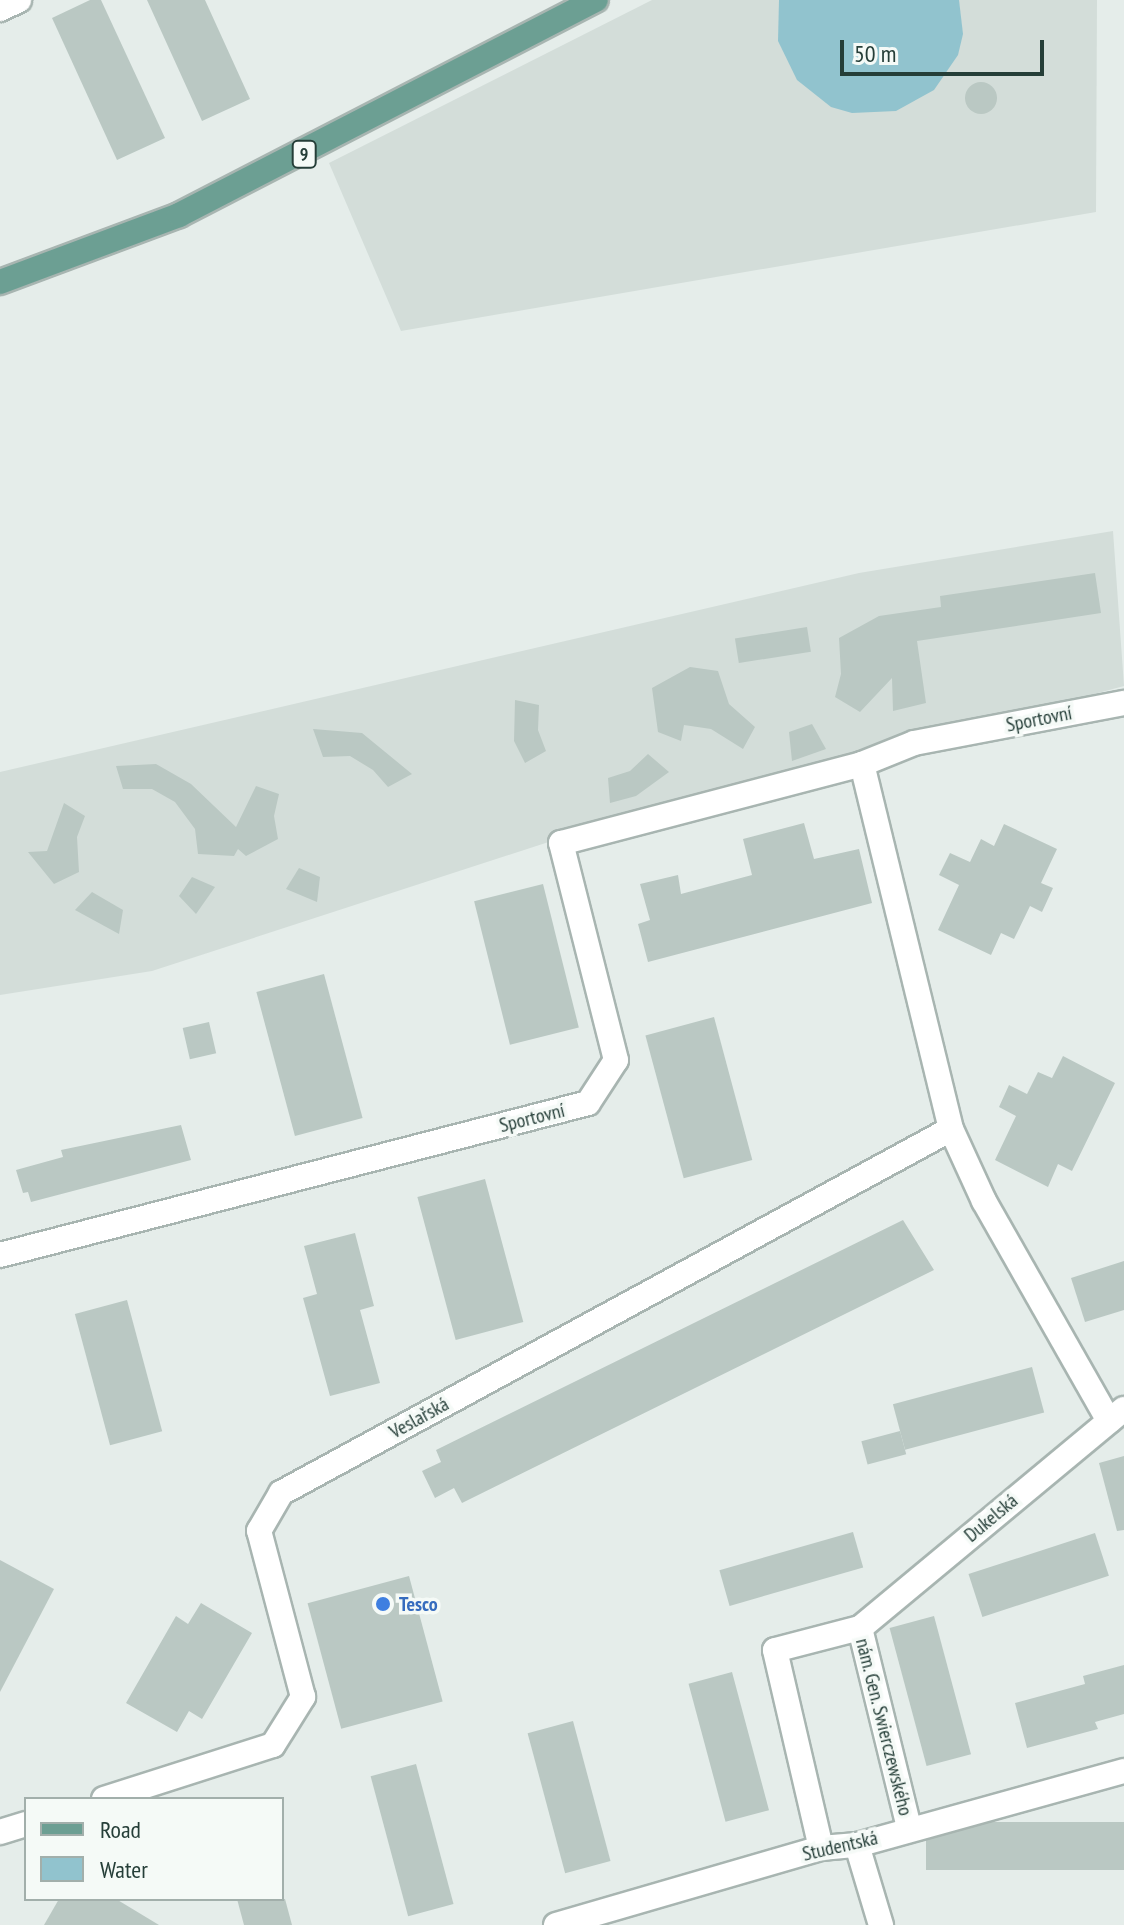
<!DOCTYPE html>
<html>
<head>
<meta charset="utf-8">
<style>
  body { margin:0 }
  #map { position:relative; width:1124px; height:1925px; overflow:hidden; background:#e5edea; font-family:"PT Sans Narrow",sans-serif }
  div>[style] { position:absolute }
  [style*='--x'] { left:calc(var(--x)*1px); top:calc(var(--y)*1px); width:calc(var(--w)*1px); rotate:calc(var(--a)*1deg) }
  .built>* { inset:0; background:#d3ddd9 }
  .water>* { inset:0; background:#91c3ce }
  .building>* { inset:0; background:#bac8c3; transform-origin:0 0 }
  .round { border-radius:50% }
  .roads { filter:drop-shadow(2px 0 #a8b5b1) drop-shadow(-2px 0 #a8b5b1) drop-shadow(0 2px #a8b5b1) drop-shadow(0 -2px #a8b5b1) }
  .minor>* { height:24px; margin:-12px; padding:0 12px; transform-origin:12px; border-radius:12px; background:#fff }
  .major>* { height:24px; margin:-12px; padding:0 12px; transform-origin:12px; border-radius:12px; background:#6c9f93 }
  .dots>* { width:22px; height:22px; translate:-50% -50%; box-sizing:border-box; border:4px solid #f5faf7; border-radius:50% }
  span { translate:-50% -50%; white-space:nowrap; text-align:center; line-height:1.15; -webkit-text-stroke:7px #f5faf7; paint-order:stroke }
  .shield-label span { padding:2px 6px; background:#f5faf7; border:2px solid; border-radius:6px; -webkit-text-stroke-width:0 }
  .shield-label { font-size:18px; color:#253e38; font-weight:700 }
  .street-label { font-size:20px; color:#253e38 }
  .shop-label { font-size:20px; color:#366cbe; font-weight:700 }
  .left { translate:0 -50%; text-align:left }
  .legend { position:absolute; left:24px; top:1797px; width:260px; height:104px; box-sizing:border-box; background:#f5faf7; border:2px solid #a2afab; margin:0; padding:10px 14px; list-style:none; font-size:24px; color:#253e38 }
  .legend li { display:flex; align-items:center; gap:16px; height:40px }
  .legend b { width:40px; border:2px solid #a2afab }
  .scale { position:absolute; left:840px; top:40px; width:204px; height:36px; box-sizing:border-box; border:4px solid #253e38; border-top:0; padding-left:10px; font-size:24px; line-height:28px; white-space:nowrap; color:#253e38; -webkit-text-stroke:6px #f5faf7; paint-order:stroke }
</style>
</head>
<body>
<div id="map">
  <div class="built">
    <div style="clip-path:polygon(652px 0,1097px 0,1096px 212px,401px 331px,329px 163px)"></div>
    <div style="clip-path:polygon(1113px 531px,1124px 686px,567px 836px,152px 971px,0 995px,0 772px,859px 573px)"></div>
  </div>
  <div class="water">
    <div style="clip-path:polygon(779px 0,959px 0,963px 34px,958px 55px,934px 90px,896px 111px,852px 113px,831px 107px,797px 80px,778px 41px)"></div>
  </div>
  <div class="building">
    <div style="clip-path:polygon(90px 0,101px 0,165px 138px,117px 160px,52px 18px)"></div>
    <div style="clip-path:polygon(147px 0,205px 0,250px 99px,202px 121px)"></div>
    <div class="round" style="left:965px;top:82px;width:32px;height:32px"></div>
    <div style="clip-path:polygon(1095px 573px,1101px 613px,917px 641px,926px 703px,893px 711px,892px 678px,860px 712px,835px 697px,841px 674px,839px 638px,879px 616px,941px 607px,940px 596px)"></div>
    <div style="left:807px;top:627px;width:25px;height:73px;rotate:81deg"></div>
    <div style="clip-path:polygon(690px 667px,718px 671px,729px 704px,755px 727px,743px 749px,711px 729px,684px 725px,681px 741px,658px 732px,652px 688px)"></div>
    <div style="clip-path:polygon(515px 700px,539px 705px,538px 730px,546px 751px,525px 763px,514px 741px)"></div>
    <div style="clip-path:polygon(812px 724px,826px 749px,792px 761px,789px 732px)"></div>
    <div style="clip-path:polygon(313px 729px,362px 733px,412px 774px,388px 787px,373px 770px,350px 756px,323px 757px)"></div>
    <div style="clip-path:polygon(648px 754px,669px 772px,636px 796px,610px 803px,608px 778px,630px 771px)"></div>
    <div style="clip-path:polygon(156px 764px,191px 784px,236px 827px,256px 786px,279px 794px,274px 816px,278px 839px,246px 856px,238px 849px,234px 856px,198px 854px,195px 829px,175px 802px,152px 789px,123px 789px,116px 766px)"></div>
    <div style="clip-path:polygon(64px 803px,85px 816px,77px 837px,79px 872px,54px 884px,28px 852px,47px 851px)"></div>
    <div style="clip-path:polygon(804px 823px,814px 859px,859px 849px,872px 903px,648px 962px,638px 924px,650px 920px,640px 884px,678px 875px,681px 894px,752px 875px,743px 839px)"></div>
    <div style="clip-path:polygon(1004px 824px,1057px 849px,1041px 883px,1053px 888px,1042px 912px,1030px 906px,1014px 939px,1001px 933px,991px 955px,938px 930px,959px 885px,939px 875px,950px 853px,970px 862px,981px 839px,994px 846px)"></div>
    <div style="clip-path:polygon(299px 868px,320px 877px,317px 902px,286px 889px)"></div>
    <div style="clip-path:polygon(192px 877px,215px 887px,196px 914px,179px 896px)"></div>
    <div style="left:543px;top:884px;width:148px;height:71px;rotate:76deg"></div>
    <div style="clip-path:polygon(92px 892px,123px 910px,119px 934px,75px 910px)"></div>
    <div style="left:324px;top:974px;width:149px;height:70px;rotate:75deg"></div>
    <div style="left:714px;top:1017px;width:148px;height:71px;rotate:75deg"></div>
    <div style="left:209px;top:1022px;width:32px;height:27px;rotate:77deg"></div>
    <div style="clip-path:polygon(1063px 1056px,1115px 1083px,1072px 1171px,1058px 1164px,1048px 1187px,995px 1160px,1016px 1116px,999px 1107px,1009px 1085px,1027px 1094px,1038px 1072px,1052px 1078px)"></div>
    <div style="clip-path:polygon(181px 1125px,191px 1160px,31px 1202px,28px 1192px,23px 1193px,16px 1170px,63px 1157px,61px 1150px)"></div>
    <div style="left:485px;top:1179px;width:148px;height:70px;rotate:75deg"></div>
    <div style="clip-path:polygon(903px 1220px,934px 1270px,462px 1503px,454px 1488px,435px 1498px,422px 1471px,441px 1462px,436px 1450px)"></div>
    <div style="clip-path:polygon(355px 1233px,374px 1306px,360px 1310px,380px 1383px,330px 1396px,303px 1298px,317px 1294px,304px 1246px)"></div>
    <div style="clip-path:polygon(1124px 1261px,1124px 1310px,1085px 1322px,1071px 1278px)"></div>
    <div style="left:127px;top:1300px;width:136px;height:54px;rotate:75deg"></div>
    <div style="left:1032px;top:1367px;width:47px;height:144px;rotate:75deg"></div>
    <div style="left:900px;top:1431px;width:24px;height:40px;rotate:75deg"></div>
    <div style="clip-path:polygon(1124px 1456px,1124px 1530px,1117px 1531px,1099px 1463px)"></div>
    <div style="left:853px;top:1532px;width:37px;height:139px;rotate:74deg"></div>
    <div style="left:1095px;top:1533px;width:45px;height:133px;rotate:72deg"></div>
    <div style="clip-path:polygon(0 1560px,54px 1589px,0 1692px)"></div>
    <div style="left:409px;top:1576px;width:130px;height:105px;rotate:75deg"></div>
    <div style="clip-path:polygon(201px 1603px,252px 1633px,202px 1719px,189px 1711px,177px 1732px,126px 1703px,176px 1616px,188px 1624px)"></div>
    <div style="left:934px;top:1616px;width:143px;height:46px;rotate:75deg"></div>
    <div style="clip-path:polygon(1124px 1665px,1124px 1714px,1095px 1722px,1098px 1729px,1027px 1748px,1015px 1703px,1085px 1684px,1083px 1676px)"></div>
    <div style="left:732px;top:1672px;width:143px;height:45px;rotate:75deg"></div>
    <div style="left:573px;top:1721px;width:145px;height:47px;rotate:75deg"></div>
    <div style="left:416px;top:1764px;width:145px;height:47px;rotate:75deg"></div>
    <div style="left:1124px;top:1822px;width:48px;height:198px;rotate:90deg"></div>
    <div style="clip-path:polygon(59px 1899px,116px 1899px,159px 1925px,44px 1925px)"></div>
    <div style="clip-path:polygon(237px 1899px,285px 1899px,292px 1925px,244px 1925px)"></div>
  </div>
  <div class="roads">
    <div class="minor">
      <div style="--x:0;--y:9;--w:21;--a:-25"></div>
      <div style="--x:862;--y:764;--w:376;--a:76.3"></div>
      <div style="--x:951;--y:1129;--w:79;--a:65.4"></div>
      <div style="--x:984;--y:1201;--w:253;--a:60.4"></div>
      <div style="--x:0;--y:1255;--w:607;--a:-14.49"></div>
      <div style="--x:588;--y:1103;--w:51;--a:-56.9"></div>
      <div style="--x:616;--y:1060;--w:224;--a:-104.2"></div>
      <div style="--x:561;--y:843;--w:311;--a:-14.7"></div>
      <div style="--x:862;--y:764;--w:56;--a:-22"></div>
      <div style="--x:914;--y:743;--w:214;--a:-10.8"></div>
      <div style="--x:860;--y:1628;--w:205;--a:76.2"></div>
      <div style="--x:104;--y:1799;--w:177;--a:-17.7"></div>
      <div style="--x:273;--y:1745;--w:57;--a:-58"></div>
      <div style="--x:303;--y:1697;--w:172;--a:-104.8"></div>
      <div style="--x:259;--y:1531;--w:44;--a:-59.9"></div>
      <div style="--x:281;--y:1493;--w:762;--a:-28.51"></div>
      <div style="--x:0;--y:1832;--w:27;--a:-17"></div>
      <div style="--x:857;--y:1845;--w:84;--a:73.3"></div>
      <div style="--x:821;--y:1848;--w:203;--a:-103.1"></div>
      <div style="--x:775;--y:1650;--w:88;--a:-14.5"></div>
      <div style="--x:860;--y:1628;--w:343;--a:-39.7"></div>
      <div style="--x:556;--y:1925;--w:276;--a:-16.2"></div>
      <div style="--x:821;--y:1848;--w:36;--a:-5"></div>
      <div style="--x:857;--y:1845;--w:277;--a:-15.5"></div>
    </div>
    <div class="major">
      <div style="--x:0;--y:282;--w:191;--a:-20.5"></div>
      <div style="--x:179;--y:215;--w:469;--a:-27.3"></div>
    </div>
  </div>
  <div class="dots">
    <div style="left:383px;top:1604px;background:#3f7fe0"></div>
  </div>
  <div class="shield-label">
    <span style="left:304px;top:154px">9</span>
  </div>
  <div class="street-label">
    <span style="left:1039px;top:719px;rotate:-11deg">Sportovní</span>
    <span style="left:532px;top:1118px;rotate:-14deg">Sportovní</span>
    <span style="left:419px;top:1418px;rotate:-29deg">Veslařská</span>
    <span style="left:991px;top:1518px;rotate:-40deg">Dukelská</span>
    <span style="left:884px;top:1727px;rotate:76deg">nám. Gen. Swierczewského</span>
    <span style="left:840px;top:1846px;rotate:-13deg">Studentská</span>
  </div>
  <div class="shop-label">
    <span class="left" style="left:399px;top:1604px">Tesco</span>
  </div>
  <ul class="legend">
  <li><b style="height:10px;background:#6c9f93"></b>Road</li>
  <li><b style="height:22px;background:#91c3ce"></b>Water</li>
  </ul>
  <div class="scale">50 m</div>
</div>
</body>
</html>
